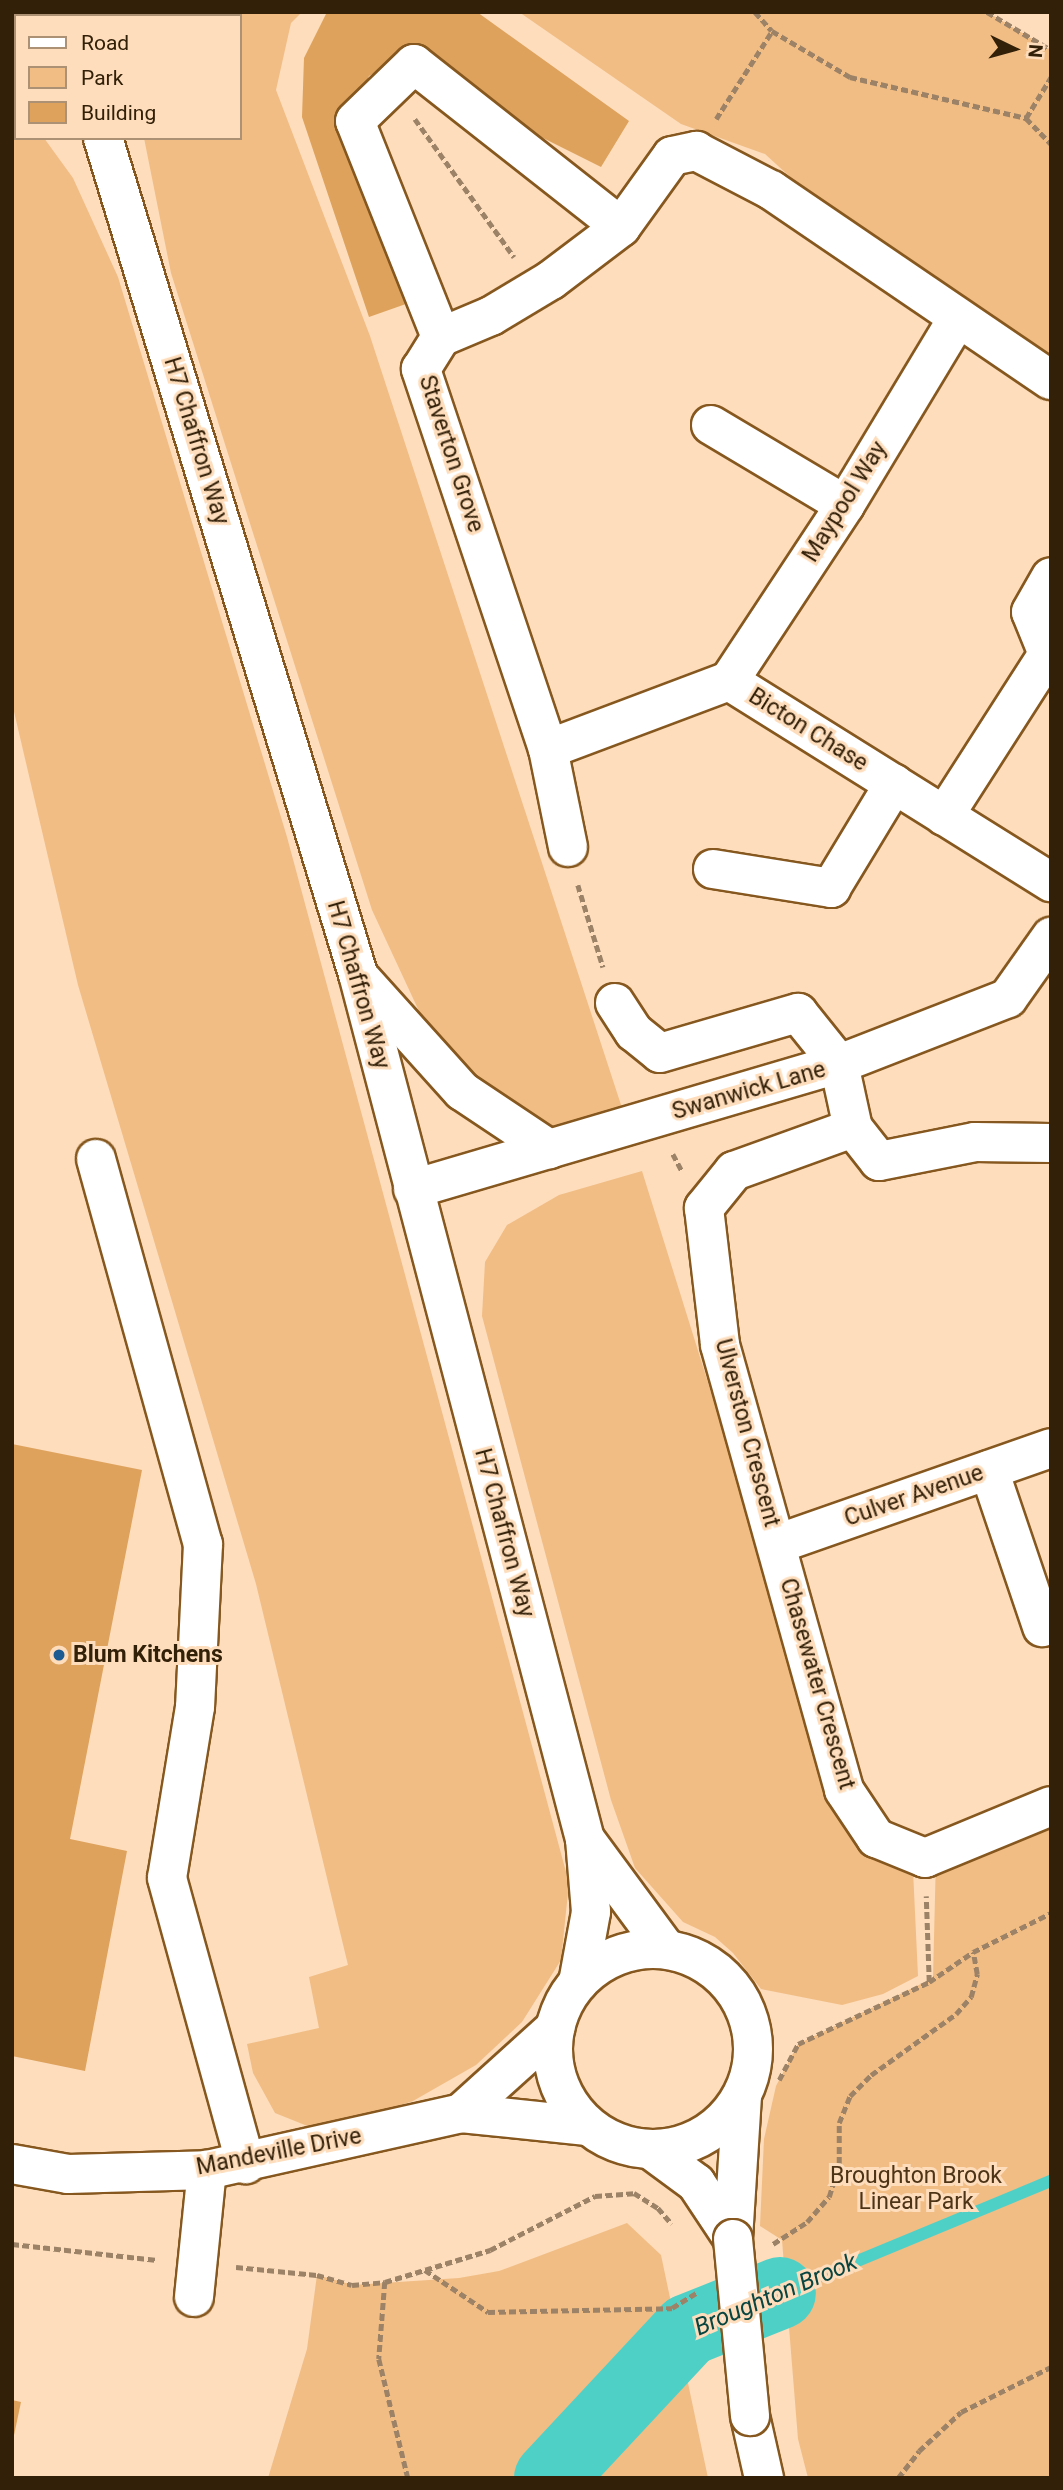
<!DOCTYPE html>
<html>
<head>
<meta charset="utf-8">
<style>
  body { margin:0 }
  #map { position:relative; width:1063px; height:2490px; overflow:hidden; background:#fdddbc; font-family:Roboto,sans-serif }
  div>[style] { position:absolute }
  [style*='--x'] { left:calc(var(--x)*1px); top:calc(var(--y)*1px); width:calc(var(--w)*1px); rotate:calc(var(--a)*1deg) }
  .green>* { inset:0; background:#f1bd84; transform-origin:0 0 }
  .stream>* { height:12px; margin:-6px; padding:0 6px; transform-origin:6px; border-radius:6px; background:#4fd0c7 }
  .river>* { height:72px; margin:-36px; padding:0 36px; transform-origin:36px; border-radius:36px; background:#4fd0c7 }
  .building>* { inset:0; background:#dea25c }
  .path>* { height:4.5px; margin-top:-2.25px; transform-origin:0; background:repeating-linear-gradient(90deg,#9c8266 0 7px,transparent 0 10.5px) }
  .roads { filter:drop-shadow(2px 0 #86581f) drop-shadow(-2px 0 #86581f) drop-shadow(0 2px #86581f) drop-shadow(0 -2px #86581f) }
  .minor>* { height:38px; margin:-19px; padding:0 19px; transform-origin:19px; border-radius:19px; background:#fff }
  .minor>.ring { margin:-19px; padding:0; box-sizing:content-box; background:none; border:38px solid #fff; border-radius:50% }
  .bridges { filter:drop-shadow(2px 0 #86581f) drop-shadow(-2px 0 #86581f) drop-shadow(0 2px #86581f) drop-shadow(0 -2px #86581f) }
  .minor-bridge>* { height:38px; margin:-19px; padding:0 19px; transform-origin:19px; border-radius:19px; background:#fff }
  .dots>* { width:19px; height:19px; translate:-50% -50%; box-sizing:border-box; border:4px solid #fdddbc; border-radius:50% }
  span { translate:-50% -50%; white-space:nowrap; text-align:center; line-height:1.15; -webkit-text-stroke:6px #fdddbc; paint-order:stroke }
  .street-label { font-size:23px; color:#332008 }
  .poi-label { font-size:23px; color:#332008; font-weight:700 }
  .left { translate:0 -50%; text-align:left }
  .park-label { font-size:23px; color:#4e3416 }
  .water-label { font-size:24px; color:#084440; font-style:italic }
  .frame { position:absolute; inset:0; border:14px solid #332008; pointer-events:none }
  .legend { position:absolute; left:14px; top:14px; width:228px; height:126px; box-sizing:border-box; background:#fdddbc; border:2px solid #ac9174; margin:0; padding:9px 12px; list-style:none; font-size:21px; color:#332008 }
  .legend li { display:flex; align-items:center; gap:14px; height:35px }
  .legend b { width:35px; border:2px solid #ac9174 }
  .north { position:absolute; left:979px; top:14px; width:70px; height:70px; -webkit-text-stroke:5px #fdddbc; paint-order:stroke; rotate:95deg; font-size:19px; font-weight:700; line-height:28px; text-align:center; color:#332008 }
  .north::after { content:''; display:block; margin:auto; width:24px; height:32px; background:#332008; clip-path:polygon(50% 0,100% 100%,50% 72%,0 100%) }
</style>
</head>
<body>
<div id="map">
  <div class="green">
    <div style="left:12px;top:12px;width:73px;height:6px"></div>
    <div style="clip-path:polygon(140px 12px,302px 12px,291px 23px,276px 90px,370px 336px,623px 1111px,555px 1129px,483px 1085px,425px 1024px,372px 910px,171px 273px,144px 138px,240px 138px,240px 16px)"></div>
    <div style="clip-path:polygon(519px 12px,987px 12px,1051px 50px,1051px 354px,822px 206px,765px 154px,681px 124px)"></div>
    <div style="clip-path:polygon(12px 96px,16px 138px,44px 138px,73px 178px,118px 277px,287px 837px,569px 1883px,561px 1960px,522px 2022px,476px 2065px,413px 2101px,351px 2121px,310px 2127px,275px 2113px,253px 2073px,247px 2044px,319px 2028px,309px 1977px,348px 1965px,256px 1584px,78px 985px,12px 703px)"></div>
    <div style="clip-path:polygon(642px 1171px,840px 1806px,864px 1851px,883px 1863px,913px 1870px,918px 1976px,883px 1994px,842px 2005px,761px 1989px,733px 1953px,715px 1937px,683px 1922px,635px 1868px,611px 1800px,482px 1316px,485px 1262px,507px 1225px,559px 1195px)"></div>
    <div style="clip-path:polygon(1051px 1805px,1051px 2478px,808px 2478px,798px 2439px,782px 2240px,760px 2226px,764px 2139px,776px 2086px,798px 2044px,933px 1978px,936px 1857px)"></div>
    <div style="clip-path:polygon(627px 2223px,661px 2255px,708px 2478px,268px 2478px,307px 2349px,317px 2275px,353px 2285px,459px 2278px,499px 2271px)"></div>
  </div>
  <div class="stream">
    <div style="--x:780;--y:2293;--w:293;--a:-22.5"></div>
  </div>
  <div class="river">
    <div style="--x:550;--y:2478;--w:202;--a:-47"></div>
    <div style="--x:688;--y:2330;--w:99;--a:-21.9"></div>
  </div>
  <div class="building">
    <div style="clip-path:polygon(327px 12px,477px 12px,629px 121px,601px 167px,533px 133px,417px 48px,369px 76px,357px 101px,420px 299px,369px 317px,302px 117px,304px 58px)"></div>
    <div style="clip-path:polygon(12px 1444px,142px 1470px,70px 1839px,127px 1851px,85px 2071px,12px 2056px)"></div>
    <div style="clip-path:polygon(12px 2400px,21px 2402px,13px 2440px,12px 2440px)"></div>
  </div>
  <div class="path">
    <div style="--x:755;--y:12;--w:25;--a:48"></div>
    <div style="--x:772;--y:31;--w:91;--a:30.5"></div>
    <div style="--x:850;--y:77;--w:181;--a:13.1"></div>
    <div style="--x:1026;--y:118;--w:36;--a:46"></div>
    <div style="--x:987;--y:12;--w:74;--a:30.7"></div>
    <div style="--x:1026;--y:118;--w:48;--a:-58.6"></div>
    <div style="--x:415;--y:119;--w:170;--a:54.3"></div>
    <div style="--x:716;--y:119;--w:104;--a:-57.5"></div>
    <div style="--x:578;--y:885;--w:86;--a:73"></div>
    <div style="--x:673;--y:1154;--w:19;--a:62"></div>
    <div style="--x:929;--y:1982;--w:53;--a:-34.3"></div>
    <div style="--x:973;--y:1952;--w:87;--a:-26.6"></div>
    <div style="--x:779;--y:2080;--w:41;--a:-62.2"></div>
    <div style="--x:798;--y:2044;--w:145;--a:-25.3"></div>
    <div style="--x:929;--y:1982;--w:86;--a:-92"></div>
    <div style="--x:12;--y:2244;--w:146;--a:6.3"></div>
    <div style="--x:773;--y:2244;--w:40;--a:-32.9"></div>
    <div style="--x:807;--y:2222;--w:33;--a:-49"></div>
    <div style="--x:829;--y:2197;--w:34;--a:-73"></div>
    <div style="--x:839;--y:2164;--w:41;--a:-90"></div>
    <div style="--x:839;--y:2123;--w:29;--a:-68"></div>
    <div style="--x:850;--y:2096;--w:30;--a:-45"></div>
    <div style="--x:871;--y:2075;--w:105;--a:-35.7"></div>
    <div style="--x:956;--y:2014;--w:23;--a:-49"></div>
    <div style="--x:971;--y:1997;--w:24;--a:-75"></div>
    <div style="--x:977;--y:1974;--w:22;--a:-100"></div>
    <div style="--x:236;--y:2267;--w:81;--a:5.6"></div>
    <div style="--x:317;--y:2275;--w:36;--a:16"></div>
    <div style="--x:352;--y:2285;--w:33;--a:-5"></div>
    <div style="--x:385;--y:2282;--w:110;--a:-16.9"></div>
    <div style="--x:490;--y:2250;--w:118;--a:-27.2"></div>
    <div style="--x:595;--y:2196;--w:39;--a:-4"></div>
    <div style="--x:634;--y:2193;--w:28;--a:32"></div>
    <div style="--x:658;--y:2208;--w:21;--a:49"></div>
    <div style="--x:425;--y:2270;--w:76;--a:33.7"></div>
    <div style="--x:488;--y:2312;--w:184;--a:-1.2"></div>
    <div style="--x:672;--y:2308;--w:31;--a:-32"></div>
    <div style="--x:385;--y:2282;--w:77;--a:94.5"></div>
    <div style="--x:379;--y:2359;--w:122;--a:76.3"></div>
    <div style="--x:898;--y:2478;--w:34;--a:-52"></div>
    <div style="--x:919;--y:2451;--w:57;--a:-42.9"></div>
    <div style="--x:961;--y:2412;--w:101;--a:-26.6"></div>
  </div>
  <div class="roads">
    <div class="minor">
      <div style="--x:103;--y:16;--w:4;--a:-90"></div>
      <div style="--x:12;--y:42;--w:5;--a:37"></div>
      <div style="--x:103;--y:138;--w:874;--a:73.04"></div>
      <div style="--x:358;--y:974;--w:894;--a:75.3"></div>
      <div style="--x:585;--y:1839;--w:73;--a:85.3"></div>
      <div style="--x:591;--y:1912;--w:72;--a:100.4"></div>
      <div style="--x:441;--y:337;--w:232;--a:-111.7"></div>
      <div style="--x:355;--y:121;--w:82;--a:-44"></div>
      <div style="--x:414;--y:64;--w:263;--a:38.2"></div>
      <div style="--x:711;--y:425;--w:156;--a:30.8"></div>
      <div style="--x:729;--y:681;--w:211;--a:-56.6"></div>
      <div style="--x:845;--y:505;--w:217;--a:-58.9"></div>
      <div style="--x:548;--y:749;--w:193;--a:-20.6"></div>
      <div style="--x:729;--y:681;--w:380;--a:32"></div>
      <div style="--x:944;--y:816;--w:193;--a:-57.3"></div>
      <div style="--x:1048;--y:654;--w:45;--a:-112"></div>
      <div style="--x:1031;--y:612;--w:40;--a:-60.3"></div>
      <div style="--x:568;--y:847;--w:100;--a:-101.5"></div>
      <div style="--x:548;--y:749;--w:401;--a:-108.5"></div>
      <div style="--x:421;--y:369;--w:38;--a:-58"></div>
      <div style="--x:441;--y:337;--w:54;--a:-22.8"></div>
      <div style="--x:491;--y:316;--w:70;--a:-31"></div>
      <div style="--x:551;--y:280;--w:88;--a:-37.1"></div>
      <div style="--x:621;--y:227;--w:87;--a:-54.3"></div>
      <div style="--x:672;--y:156;--w:25;--a:-12"></div>
      <div style="--x:696;--y:151;--w:85;--a:27.5"></div>
      <div style="--x:771;--y:190;--w:338;--a:34.2"></div>
      <div style="--x:713;--y:869;--w:120;--a:9.1"></div>
      <div style="--x:831;--y:888;--w:122;--a:-58.8"></div>
      <div style="--x:363;--y:981;--w:148;--a:48"></div>
      <div style="--x:462;--y:1091;--w:105;--a:33.7"></div>
      <div style="--x:615;--y:1003;--w:35;--a:57"></div>
      <div style="--x:634;--y:1032;--w:33;--a:39"></div>
      <div style="--x:660;--y:1053;--w:144;--a:-16.2"></div>
      <div style="--x:798;--y:1013;--w:65;--a:51.2"></div>
      <div style="--x:839;--y:1064;--w:66;--a:77.7"></div>
      <div style="--x:1051;--y:1143;--w:76;--a:-179.2"></div>
      <div style="--x:975;--y:1142;--w:98;--a:168.8"></div>
      <div style="--x:879;--y:1161;--w:42;--a:-128.2"></div>
      <div style="--x:853;--y:1128;--w:127;--a:160.1"></div>
      <div style="--x:734;--y:1171;--w:48;--a:129"></div>
      <div style="--x:704;--y:1208;--w:138;--a:83.3"></div>
      <div style="--x:720;--y:1345;--w:462;--a:74.4"></div>
      <div style="--x:844;--y:1790;--w:58;--a:56.3"></div>
      <div style="--x:876;--y:1838;--w:53;--a:22.2"></div>
      <div style="--x:925;--y:1858;--w:136;--a:-22.4"></div>
      <div style="--x:96;--y:1159;--w:400;--a:74.5"></div>
      <div style="--x:203;--y:1544;--w:163;--a:92.8"></div>
      <div style="--x:195;--y:1707;--w:173;--a:99.3"></div>
      <div style="--x:167;--y:1878;--w:297;--a:74.6"></div>
      <div style="--x:413;--y:1189;--w:444;--a:-16.4"></div>
      <div style="--x:839;--y:1064;--w:181;--a:-21.3"></div>
      <div style="--x:1008;--y:998;--w:75;--a:-54.8"></div>
      <div style="--x:989;--y:1470;--w:166;--a:71.3"></div>
      <div style="--x:777;--y:1544;--w:290;--a:-19.3"></div>
      <div style="--x:585;--y:1839;--w:137;--a:53.6"></div>
      <div class="ring" style="left:553px;top:1949px;width:162px;height:162px"></div>
      <div style="--x:461;--y:2113;--w:127;--a:-42.1"></div>
      <div style="--x:651;--y:2150;--w:56;--a:36.3"></div>
      <div style="--x:696;--y:2183;--w:67;--a:56.5"></div>
      <div style="--x:12;--y:2164;--w:57;--a:10.1"></div>
      <div style="--x:68;--y:2174;--w:139;--a:-1.6"></div>
      <div style="--x:207;--y:2170;--w:260;--a:-12.6"></div>
      <div style="--x:461;--y:2113;--w:127;--a:5.9"></div>
      <div style="--x:733;--y:2239;--w:143;--a:-86.4"></div>
      <div style="--x:194;--y:2297;--w:128;--a:-84.2"></div>
      <div style="--x:750;--y:2416;--w:64;--a:77.3"></div>
    </div>
  </div>
  <div class="bridges">
    <div class="minor-bridge">
      <div style="--x:733;--y:2239;--w:178;--a:84.5"></div>
    </div>
  </div>
  <div class="dots">
    <div style="left:59px;top:1655px;background:#1d5c92"></div>
  </div>
  <div class="street-label">
    <span style="left:196px;top:441px;rotate:73deg">H7 Chaffron Way</span>
    <span style="left:451px;top:454px;rotate:72deg">Staverton Grove</span>
    <span style="left:845px;top:502px;rotate:-58deg">Maypool Way</span>
    <span style="left:808px;top:730px;rotate:32deg">Bicton Chase</span>
    <span style="left:358px;top:985px;rotate:74deg">H7 Chaffron Way</span>
    <span style="left:749px;top:1091px;rotate:-16deg">Swanwick Lane</span>
    <span style="left:747px;top:1433px;rotate:75deg">Ulverston Crescent</span>
    <span style="left:914px;top:1496px;rotate:-19deg">Culver Avenue</span>
    <span style="left:504px;top:1533px;rotate:75deg">H7 Chaffron Way</span>
    <span style="left:817px;top:1684px;rotate:74deg">Chasewater Crescent</span>
    <span style="left:279px;top:2152px;rotate:-11deg">Mandeville Drive</span>
  </div>
  <div class="poi-label">
    <span class="left" style="left:73px;top:1655px">Blum Kitchens</span>
  </div>
  <div class="park-label">
    <span style="left:916px;top:2189px">Broughton Brook<br>Linear Park</span>
  </div>
  <div class="water-label">
    <span style="left:776px;top:2295px;rotate:-23deg">Broughton Brook</span>
  </div>
  <div class="frame"></div>
  <ul class="legend">
  <li><b style="height:9px;background:#fff"></b>Road</li>
  <li><b style="height:19px;background:#f1bd84"></b>Park</li>
  <li><b style="height:19px;background:#dea25c"></b>Building</li>
  </ul>
  <div class="north">N</div>
</div>
</body>
</html>
